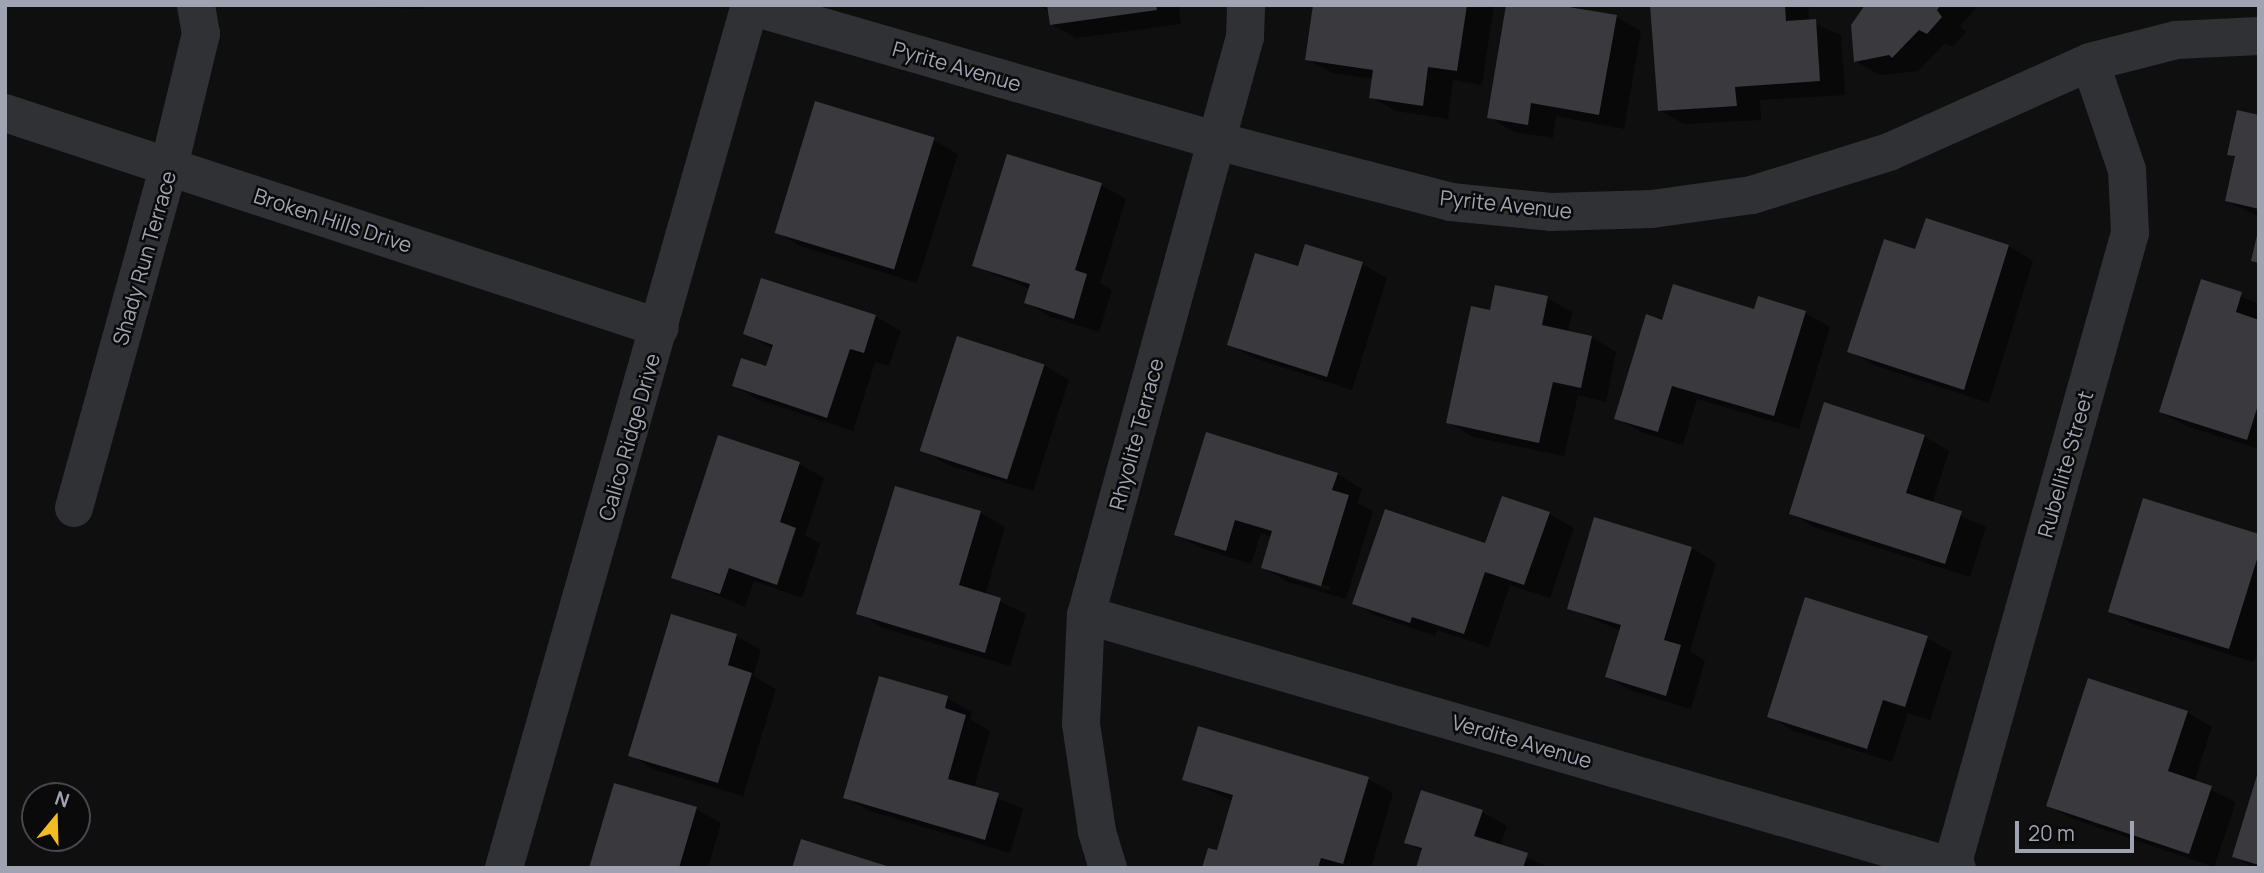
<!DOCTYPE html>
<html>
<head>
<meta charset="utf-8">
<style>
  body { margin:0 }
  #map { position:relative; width:2264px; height:873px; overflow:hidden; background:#0f0f10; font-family:Manrope,sans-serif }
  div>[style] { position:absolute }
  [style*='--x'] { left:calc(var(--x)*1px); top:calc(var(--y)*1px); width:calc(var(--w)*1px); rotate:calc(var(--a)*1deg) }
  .shadow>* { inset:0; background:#0007 }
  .building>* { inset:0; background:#39393e; transform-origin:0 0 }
  .minor>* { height:38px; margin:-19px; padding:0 19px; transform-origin:19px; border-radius:19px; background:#303135 }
  .tertiary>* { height:38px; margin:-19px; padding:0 19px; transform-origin:19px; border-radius:19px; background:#303135 }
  span { translate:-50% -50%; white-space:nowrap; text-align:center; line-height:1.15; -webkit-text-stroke:5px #0a0a0b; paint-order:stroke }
  .street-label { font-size:21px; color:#a0a4b2 }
  .frame { position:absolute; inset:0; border:7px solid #a0a4b2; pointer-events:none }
  .north { position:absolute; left:21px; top:782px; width:70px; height:70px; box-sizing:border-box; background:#0a0a0b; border:2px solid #46484e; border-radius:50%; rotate:19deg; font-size:19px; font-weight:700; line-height:28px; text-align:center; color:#a0a4b2 }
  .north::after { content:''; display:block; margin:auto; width:24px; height:32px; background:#f3bc25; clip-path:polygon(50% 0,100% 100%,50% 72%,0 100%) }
  .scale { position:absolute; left:2015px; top:821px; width:119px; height:32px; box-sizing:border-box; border:4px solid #a0a4b2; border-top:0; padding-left:9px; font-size:21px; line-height:24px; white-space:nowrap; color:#a0a4b2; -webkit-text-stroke:5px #0a0a0b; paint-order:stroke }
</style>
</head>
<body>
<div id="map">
  <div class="shadow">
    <div style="clip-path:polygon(302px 5px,423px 5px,422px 9px)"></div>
    <div style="clip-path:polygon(1038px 5px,1178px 5px,1181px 24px,1076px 38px,1051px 24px,1049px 12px)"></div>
    <div style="clip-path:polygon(1315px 5px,1494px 5px,1482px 85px,1453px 80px,1448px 119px,1396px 111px,1371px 97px,1374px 79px,1332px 73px,1307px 59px)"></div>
    <div style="clip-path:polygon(1508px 5px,1565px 5px,1616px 17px,1641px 31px,1624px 129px,1556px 116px,1553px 138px,1514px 132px,1489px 117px)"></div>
    <div style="clip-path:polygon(1652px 5px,1808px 5px,1809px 21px,1841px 35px,1845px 95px,1760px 100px,1761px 120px,1684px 124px,1659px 110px)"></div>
    <div style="clip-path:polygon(1867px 5px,1972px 5px,1976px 8px,1960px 26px,1966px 32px,1953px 47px,1945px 43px,1918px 71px,1880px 75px,1855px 61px,1855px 19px)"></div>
    <div style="clip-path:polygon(2259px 117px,2259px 217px,2227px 201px,2237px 158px,2229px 154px)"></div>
    <div style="clip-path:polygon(933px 140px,958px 154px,917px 283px,800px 246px,775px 231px)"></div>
    <div style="clip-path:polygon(1101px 185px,1126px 199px,1100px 283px,1112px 290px,1099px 332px,1051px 317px,1026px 302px,1030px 289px,974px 266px)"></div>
    <div style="clip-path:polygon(2009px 246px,2033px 261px,1989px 403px,1874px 365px,1849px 351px,1916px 251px)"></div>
    <div style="clip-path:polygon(1362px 264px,1387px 278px,1352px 390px,1254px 358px,1229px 344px,1299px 268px)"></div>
    <div style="clip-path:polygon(762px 280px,876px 317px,901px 331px,889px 366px,875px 362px,853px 431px,759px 400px,734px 386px,767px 368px,774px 349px,745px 334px)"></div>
    <div style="clip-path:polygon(2203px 281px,2259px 304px,2259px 449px,2186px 426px,2161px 412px)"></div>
    <div style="clip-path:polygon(1547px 298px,1572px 312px,1568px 332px,1592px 337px,1616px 352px,1606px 402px,1578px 395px,1564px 456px,1473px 437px,1448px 422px,1491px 312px)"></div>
    <div style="clip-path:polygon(1759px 298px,1805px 313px,1830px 327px,1799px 429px,1697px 399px,1683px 445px,1641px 432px,1616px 418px,1663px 322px,1755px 312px)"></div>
    <div style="clip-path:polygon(1044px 365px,1069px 380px,1033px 491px,948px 465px,923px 450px)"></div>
    <div style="clip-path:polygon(1924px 436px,1949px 451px,1932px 504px,1986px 527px,1970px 577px,1816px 528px,1791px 513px)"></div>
    <div style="clip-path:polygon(799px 464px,824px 478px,805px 535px,820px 544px,802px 598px,754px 581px,745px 607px,673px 577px)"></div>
    <div style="clip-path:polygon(evenodd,1337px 474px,1362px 489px,1357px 503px,1373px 511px,1346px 599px,1288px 582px,1263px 567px,1273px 537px,1261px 533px,1251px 564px,1201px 548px,1176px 534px,1337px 474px,1288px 574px,1330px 587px,1329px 590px,1288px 578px,1288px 574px)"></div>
    <div style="clip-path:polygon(896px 488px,981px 513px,1005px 527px,985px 595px,1026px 614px,1010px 666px,883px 628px,859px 613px)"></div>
    <div style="clip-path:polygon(1549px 514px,1574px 528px,1550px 598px,1510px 585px,1489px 647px,1437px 630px,1435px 636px,1379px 617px,1354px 603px)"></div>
    <div style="clip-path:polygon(2259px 536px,2259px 647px,2254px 662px,2135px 625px,2110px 611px)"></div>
    <div style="clip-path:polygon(1692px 548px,1716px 563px,1690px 651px,1705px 661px,1691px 709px,1632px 691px,1607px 677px,1621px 631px,1569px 608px)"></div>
    <div style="clip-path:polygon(736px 636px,761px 650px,753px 676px,776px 689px,743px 796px,655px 770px,630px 755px)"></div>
    <div style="clip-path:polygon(1927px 638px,1952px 652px,1930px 720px,1908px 713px,1892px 762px,1794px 731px,1769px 716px)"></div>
    <div style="clip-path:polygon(947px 698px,972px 712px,970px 719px,990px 731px,974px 788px,1023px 809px,1010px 853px,870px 811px,845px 797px)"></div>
    <div style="clip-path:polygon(2187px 712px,2212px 727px,2194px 782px,2236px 802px,2214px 867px,2073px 819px,2048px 805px)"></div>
    <div style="clip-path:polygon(2259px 776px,2259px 868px,2254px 868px,2234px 856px)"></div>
    <div style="clip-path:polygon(1184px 779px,1368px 779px,1393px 793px,1371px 868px,1204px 868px,1218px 852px,1233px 801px)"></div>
    <div style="clip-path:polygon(696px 809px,721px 823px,708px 868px,591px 868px)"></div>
    <div style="clip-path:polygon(1482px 812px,1507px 826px,1500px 846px,1550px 868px,1418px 868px,1423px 852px,1407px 842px)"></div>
  </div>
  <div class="building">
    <div style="clip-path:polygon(1047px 5px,1156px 5px,1157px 10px,1050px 25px)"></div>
    <div style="clip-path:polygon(1313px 5px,1467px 5px,1457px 71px,1428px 67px,1423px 106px,1369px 98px,1373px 70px,1305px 60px)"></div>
    <div style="clip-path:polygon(1506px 5px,1557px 5px,1617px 15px,1599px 115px,1531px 103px,1528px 125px,1487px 118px)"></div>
    <div style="clip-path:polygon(1650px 5px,1785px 5px,1786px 21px,1816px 19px,1820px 81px,1735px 87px,1737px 106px,1658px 111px)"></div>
    <div style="clip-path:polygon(1865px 5px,1941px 5px,1937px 10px,1942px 17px,1927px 34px,1919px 30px,1892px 58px,1889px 55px,1854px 62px,1851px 25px)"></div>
    <div style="left:815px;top:101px;width:125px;height:138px;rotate:17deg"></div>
    <div style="clip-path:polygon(2237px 110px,2259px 115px,2259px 209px,2225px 201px,2235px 156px,2227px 155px)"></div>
    <div style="clip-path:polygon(1007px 154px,1102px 183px,1075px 270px,1087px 274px,1074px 319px,1024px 303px,1030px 284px,972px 266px)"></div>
    <div style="clip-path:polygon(1926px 218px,2009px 245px,1964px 390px,1847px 352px,1884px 239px,1915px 249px)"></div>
    <div style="clip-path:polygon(2258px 231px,2259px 231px,2259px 263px,2251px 261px)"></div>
    <div style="clip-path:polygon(1305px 244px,1363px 262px,1327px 377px,1227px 345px,1255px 253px,1298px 266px)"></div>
    <div style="clip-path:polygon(761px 278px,876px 315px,864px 353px,850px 349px,827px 418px,732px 386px,741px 358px,766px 366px,773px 345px,743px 334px)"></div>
    <div style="clip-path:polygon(2201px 279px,2242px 292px,2236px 312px,2259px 320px,2259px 402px,2247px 440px,2159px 412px)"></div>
    <div style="clip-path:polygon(1673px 284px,1754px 309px,1758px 296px,1806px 311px,1774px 416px,1672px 386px,1658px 432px,1614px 419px,1646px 314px,1662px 320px)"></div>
    <div style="clip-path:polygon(1495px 285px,1548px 296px,1542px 325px,1592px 336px,1581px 388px,1553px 382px,1539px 443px,1446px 423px,1471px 306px,1490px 310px)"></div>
    <div style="left:957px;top:336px;width:92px;height:121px;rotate:18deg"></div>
    <div style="clip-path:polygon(1824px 402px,1925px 435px,1906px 493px,1962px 511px,1945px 564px,1789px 514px)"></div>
    <div style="clip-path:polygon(1206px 432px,1338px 473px,1332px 490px,1349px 495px,1321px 586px,1261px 568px,1272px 531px,1235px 520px,1226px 551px,1174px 535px)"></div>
    <div style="clip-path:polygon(718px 435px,800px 462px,780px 522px,796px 528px,777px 585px,729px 568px,720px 594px,671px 578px)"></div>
    <div style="clip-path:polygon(895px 486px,981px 511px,959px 585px,1001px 598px,985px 653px,856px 614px)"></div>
    <div style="clip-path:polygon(1502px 496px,1550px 512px,1524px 585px,1485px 572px,1464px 634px,1412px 617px,1410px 623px,1352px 604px,1385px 509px,1485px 543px)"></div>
    <div style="clip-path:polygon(2143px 498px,2259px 534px,2259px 553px,2229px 649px,2108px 612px)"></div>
    <div style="clip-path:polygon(1594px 517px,1692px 547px,1664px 640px,1681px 645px,1666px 696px,1605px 677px,1621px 625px,1567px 609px)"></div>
    <div style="clip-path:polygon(1805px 597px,1928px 636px,1905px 707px,1883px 700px,1867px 749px,1767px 717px)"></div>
    <div style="clip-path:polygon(671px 614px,737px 634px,728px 665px,752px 673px,718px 783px,628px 756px)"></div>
    <div style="clip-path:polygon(879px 676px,948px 696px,945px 708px,966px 715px,948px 779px,999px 793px,985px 840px,843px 798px)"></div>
    <div style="clip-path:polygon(2088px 678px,2188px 711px,2168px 771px,2212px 786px,2189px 854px,2046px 806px)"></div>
    <div style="clip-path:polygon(1198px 726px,1369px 777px,1343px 864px,1321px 858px,1318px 868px,1202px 868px,1208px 848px,1217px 850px,1233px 795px,1182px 780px)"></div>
    <div style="clip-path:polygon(2258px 772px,2259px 772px,2259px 865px,2232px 857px)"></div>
    <div style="clip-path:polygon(614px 783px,697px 807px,679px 868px,589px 868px)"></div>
    <div style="clip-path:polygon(1421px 790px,1483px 810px,1474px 836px,1528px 853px,1523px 868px,1416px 868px,1422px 848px,1404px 843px)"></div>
    <div style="clip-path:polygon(801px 839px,890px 867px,890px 868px,792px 868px)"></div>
  </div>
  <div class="minor">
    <div style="--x:750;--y:6;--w:486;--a:16.1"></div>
    <div style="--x:1217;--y:141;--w:242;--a:14.6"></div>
    <div style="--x:1451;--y:202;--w:100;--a:5.7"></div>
    <div style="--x:1551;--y:212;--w:101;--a:-1.7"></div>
    <div style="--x:1652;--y:209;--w:101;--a:-8"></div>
    <div style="--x:1752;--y:195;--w:144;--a:-17.4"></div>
    <div style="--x:1889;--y:152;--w:220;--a:-24.1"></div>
    <div style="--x:2090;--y:62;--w:89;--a:-14.3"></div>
    <div style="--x:2176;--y:40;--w:83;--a:-2.8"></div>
    <div style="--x:5;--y:113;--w:689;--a:18.17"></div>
    <div style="--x:74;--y:508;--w:355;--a:-74.5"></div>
    <div style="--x:169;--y:166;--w:136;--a:-76.4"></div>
    <div style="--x:201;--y:34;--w:29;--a:-100"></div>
    <div style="--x:1086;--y:615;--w:907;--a:16.2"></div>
    <div style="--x:1952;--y:866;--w:658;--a:-74.29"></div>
    <div style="--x:2130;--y:233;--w:63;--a:-92.7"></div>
    <div style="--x:2127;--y:170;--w:114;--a:-108.9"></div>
    <div style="--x:1108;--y:868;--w:39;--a:-107"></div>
    <div style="--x:1097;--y:831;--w:108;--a:-98.5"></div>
    <div style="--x:1081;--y:724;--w:109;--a:-87.4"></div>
    <div style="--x:1086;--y:615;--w:599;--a:-74.62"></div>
    <div style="--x:1245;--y:37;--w:32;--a:-88"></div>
  </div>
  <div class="tertiary">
    <div style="--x:504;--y:868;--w:897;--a:-74.09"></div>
  </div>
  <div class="street-label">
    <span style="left:957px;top:66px;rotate:16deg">Pyrite Avenue</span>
    <span style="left:1506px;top:204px;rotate:6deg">Pyrite Avenue</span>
    <span style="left:333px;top:220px;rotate:18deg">Broken Hills Drive</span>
    <span style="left:144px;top:258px;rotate:-74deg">Shady Run Terrace</span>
    <span style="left:1136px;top:434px;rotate:-75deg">Rhyolite Terrace</span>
    <span style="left:629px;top:437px;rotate:-74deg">Calico Ridge Drive</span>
    <span style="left:2065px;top:464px;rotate:-74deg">Rubellite Street</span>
    <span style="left:1522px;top:741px;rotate:16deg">Verdite Avenue</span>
  </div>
  <div class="frame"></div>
  <div class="north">N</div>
  <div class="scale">20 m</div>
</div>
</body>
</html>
